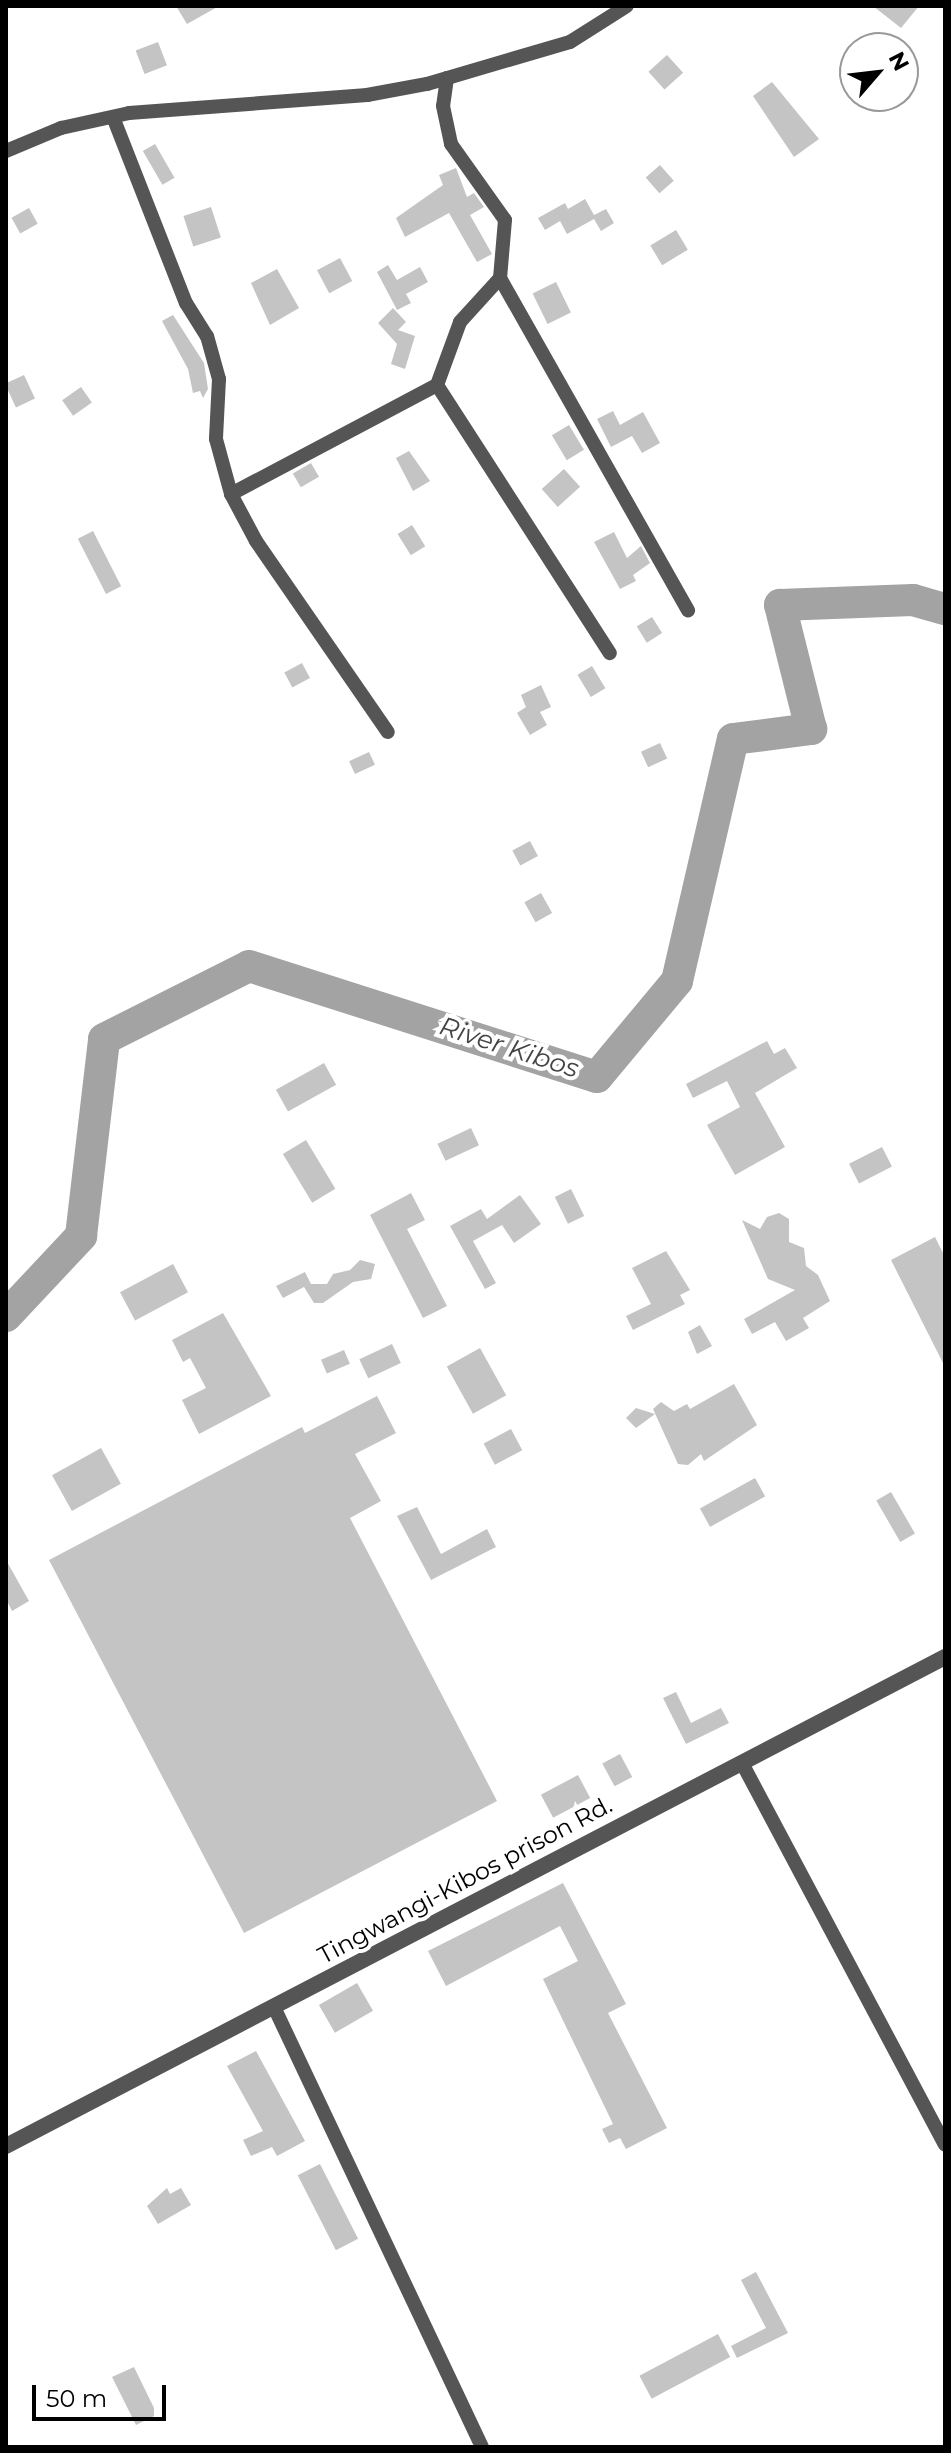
<!DOCTYPE html>
<html>
<head>
<meta charset="utf-8">
<style>
  body { margin:0 }
  #map { position:relative; width:951px; height:2453px; overflow:hidden; background:#fff; font-family:Montserrat,sans-serif }
  div>[style] { position:absolute }
  [style*='--x'] { left:calc(var(--x)*1px); top:calc(var(--y)*1px); width:calc(var(--w)*1px); rotate:calc(var(--a)*1deg) }
  .river>* { height:32px; margin:-16px; padding:0 16px; transform-origin:16px; border-radius:16px; background:#a3a3a3 }
  .building>* { inset:0; background:#c4c4c4; transform-origin:0 0 }
  .minor>* { height:14px; margin:-7px; padding:0 7px; transform-origin:7px; border-radius:7px; background:#555 }
  .tertiary>* { height:16px; margin:-8px; padding:0 8px; transform-origin:8px; border-radius:8px; background:#555 }
  span { translate:-50% -50%; white-space:nowrap; text-align:center; line-height:1.15; -webkit-text-stroke:8px #fff; paint-order:stroke }
  .street-label { font-size:24px; color:#000 }
  .water-label { font-size:26px; color:#444; font-style:italic }
  .frame { position:absolute; inset:0; border:8px solid #000; pointer-events:none }
  .north { position:absolute; left:839px; top:32px; width:80px; height:80px; box-sizing:border-box; background:#fff; border:2px solid #999; border-radius:50%; rotate:62deg; font-size:22px; font-weight:700; line-height:32px; text-align:center; color:#000 }
  .north::after { content:''; display:block; margin:auto; width:28px; height:36px; background:#000; clip-path:polygon(50% 0,100% 100%,50% 72%,0 100%) }
  .scale { position:absolute; left:32px; top:2385px; width:134px; height:36px; box-sizing:border-box; border:4px solid #000; border-top:0; padding-left:10px; font-size:24px; line-height:28px; white-space:nowrap; color:#000; -webkit-text-stroke:6px #fff; paint-order:stroke }
</style>
</head>
<body>
<div id="map">
  <div class="river">
    <div style="--x:6;--y:1316;--w:110;--a:-46.8"></div>
    <div style="--x:81;--y:1236;--w:198;--a:-83.3"></div>
    <div style="--x:104;--y:1039;--w:162;--a:-26.7"></div>
    <div style="--x:249;--y:966;--w:365;--a:17.7"></div>
    <div style="--x:597;--y:1077;--w:125;--a:-50.2"></div>
    <div style="--x:677;--y:981;--w:248;--a:-77"></div>
    <div style="--x:733;--y:739;--w:79;--a:-7.3"></div>
    <div style="--x:811;--y:729;--w:128;--a:-104"></div>
    <div style="--x:780;--y:605;--w:133;--a:-2.2"></div>
    <div style="--x:913;--y:600;--w:33;--a:16"></div>
  </div>
  <div class="building">
    <div style="clip-path:polygon(176px 6px,219px 6px,187px 24px)"></div>
    <div style="clip-path:polygon(873px 6px,919px 6px,901px 28px)"></div>
    <div style="left:158px;top:42px;width:25px;height:24px;rotate:69deg"></div>
    <div style="left:667px;top:55px;width:24px;height:25px;rotate:48deg"></div>
    <div style="clip-path:polygon(772px 82px,819px 139px,794px 157px,753px 96px)"></div>
    <div style="left:155px;top:144px;width:39px;height:14px;rotate:60deg"></div>
    <div style="left:660px;top:165px;width:21px;height:19px;rotate:49deg"></div>
    <div style="clip-path:polygon(456px 168px,467px 197px,474px 193px,484px 207px,470px 215px,492px 254px,477px 262px,449px 213px,405px 237px,396px 218px,443px 185px,439px 175px)"></div>
    <div style="clip-path:polygon(585px 199px,594px 215px,606px 209px,614px 223px,601px 231px,594px 219px,567px 234px,560px 221px,545px 230px,538px 218px,565px 203px,568px 209px)"></div>
    <div style="left:211px;top:207px;width:32px;height:29px;rotate:72deg"></div>
    <div style="left:29px;top:208px;width:18px;height:20px;rotate:61deg"></div>
    <div style="left:676px;top:230px;width:23px;height:30px;rotate:59deg"></div>
    <div style="left:340px;top:258px;width:26px;height:26px;rotate:62deg"></div>
    <div style="clip-path:polygon(388px 265px,397px 280px,420px 267px,428px 282px,406px 294px,411px 303px,397px 310px,377px 272px)"></div>
    <div style="clip-path:polygon(277px 269px,299px 308px,270px 325px,251px 283px)"></div>
    <div style="left:556px;top:282px;width:34px;height:26px;rotate:64deg"></div>
    <div style="clip-path:polygon(393px 308px,406px 322px,398px 330px,415px 336px,405px 369px,391px 364px,397px 344px,378px 323px)"></div>
    <div style="clip-path:polygon(173px 315px,204px 363px,208px 389px,203px 398px,200px 391px,193px 393px,188px 369px,162px 321px)"></div>
    <div style="left:24px;top:375px;width:26px;height:21px;rotate:65deg"></div>
    <div style="left:81px;top:387px;width:19px;height:23px;rotate:55deg"></div>
    <div style="clip-path:polygon(613px 411px,620px 425px,643px 412px,660px 443px,642px 453px,632px 436px,611px 447px,597px 419px)"></div>
    <div style="left:569px;top:425px;width:29px;height:20px;rotate:59deg"></div>
    <div style="clip-path:polygon(409px 451px,430px 481px,413px 491px,396px 458px)"></div>
    <div style="left:311px;top:463px;width:16px;height:21px;rotate:60deg"></div>
    <div style="left:564px;top:469px;width:24px;height:30px;rotate:48deg"></div>
    <div style="left:412px;top:525px;width:25px;height:17px;rotate:58deg"></div>
    <div style="left:93px;top:531px;width:62px;height:17px;rotate:63deg"></div>
    <div style="clip-path:polygon(614px 532px,627px 558px,641px 546px,650px 563px,633px 575px,636px 581px,620px 589px,594px 542px)"></div>
    <div style="left:652px;top:617px;width:19px;height:18px;rotate:58deg"></div>
    <div style="left:302px;top:663px;width:17px;height:20px;rotate:62deg"></div>
    <div style="left:592px;top:666px;width:26px;height:17px;rotate:59deg"></div>
    <div style="clip-path:polygon(541px 685px,551px 707px,540px 712px,547px 725px,530px 735px,517px 713px,526px 707px,521px 695px)"></div>
    <div style="left:660px;top:743px;width:17px;height:21px;rotate:65deg"></div>
    <div style="left:369px;top:752px;width:14px;height:22px;rotate:65deg"></div>
    <div style="left:530px;top:841px;width:17px;height:20px;rotate:62deg"></div>
    <div style="left:541px;top:893px;width:23px;height:19px;rotate:61deg"></div>
    <div style="clip-path:polygon(767px 1041px,774px 1054px,785px 1048px,797px 1068px,755px 1093px,785px 1147px,735px 1175px,707px 1125px,740px 1107px,727px 1081px,693px 1098px,686px 1084px)"></div>
    <div style="left:324px;top:1063px;width:25px;height:55px;rotate:61deg"></div>
    <div style="left:471px;top:1128px;width:19px;height:37px;rotate:65deg"></div>
    <div style="left:306px;top:1140px;width:57px;height:27px;rotate:59deg"></div>
    <div style="left:882px;top:1147px;width:22px;height:37px;rotate:63deg"></div>
    <div style="left:571px;top:1189px;width:30px;height:18px;rotate:64deg"></div>
    <div style="clip-path:polygon(411px 1193px,425px 1220px,407px 1229px,447px 1306px,423px 1318px,370px 1215px)"></div>
    <div style="clip-path:polygon(520px 1195px,541px 1224px,514px 1243px,502px 1225px,473px 1241px,496px 1283px,485px 1289px,450px 1226px,481px 1209px,487px 1219px)"></div>
    <div style="clip-path:polygon(779px 1213px,789px 1219px,789px 1242px,804px 1248px,806px 1266px,818px 1275px,830px 1301px,803px 1318px,809px 1328px,786px 1341px,775px 1322px,752px 1334px,744px 1319px,795px 1290px,768px 1279px,742px 1220px,760px 1229px,767px 1217px)"></div>
    <div style="clip-path:polygon(935px 1237px,945px 1257px,945px 1367px,891px 1260px)"></div>
    <div style="clip-path:polygon(666px 1251px,690px 1290px,680px 1295px,685px 1304px,633px 1330px,626px 1316px,651px 1304px,632px 1268px)"></div>
    <div style="clip-path:polygon(360px 1260px,375px 1264px,371px 1279px,353px 1282px,323px 1303px,314px 1303px,304px 1287px,283px 1298px,276px 1286px,305px 1272px,311px 1284px,327px 1284px,333px 1274px,350px 1270px)"></div>
    <div style="left:173px;top:1264px;width:32px;height:60px;rotate:62deg"></div>
    <div style="clip-path:polygon(223px 1313px,271px 1396px,199px 1434px,182px 1400px,206px 1388px,190px 1358px,183px 1362px,172px 1340px)"></div>
    <div style="clip-path:polygon(700px 1325px,712px 1346px,697px 1354px,688px 1332px)"></div>
    <div style="left:392px;top:1344px;width:21px;height:36px;rotate:65deg"></div>
    <div style="left:480px;top:1348px;width:54px;height:38px;rotate:61deg"></div>
    <div style="left:344px;top:1350px;width:15px;height:25px;rotate:67deg"></div>
    <div style="clip-path:polygon(734px 1384px,757px 1425px,704px 1461px,701px 1454px,688px 1465px,678px 1464px,653px 1409px,661px 1402px,674px 1411px,687px 1404px,690px 1409px)"></div>
    <div style="clip-path:polygon(377px 1396px,396px 1433px,355px 1454px,381px 1501px,350px 1518px,497px 1801px,244px 1933px,49px 1560px,302px 1427px,305px 1433px)"></div>
    <div style="clip-path:polygon(636px 1408px,655px 1414px,636px 1428px,626px 1418px)"></div>
    <div style="left:511px;top:1429px;width:24px;height:31px;rotate:62deg"></div>
    <div style="left:101px;top:1448px;width:41px;height:56px;rotate:61deg"></div>
    <div style="left:755px;top:1478px;width:21px;height:63px;rotate:61deg"></div>
    <div style="left:891px;top:1492px;width:48px;height:17px;rotate:60deg"></div>
    <div style="clip-path:polygon(417px 1507px,441px 1554px,487px 1529px,496px 1547px,431px 1580px,397px 1516px)"></div>
    <div style="clip-path:polygon(6px 1560px,29px 1601px,12px 1611px,6px 1599px)"></div>
    <div style="clip-path:polygon(676px 1692px,691px 1723px,721px 1708px,729px 1723px,686px 1744px,663px 1698px)"></div>
    <div style="left:620px;top:1754px;width:26px;height:20px;rotate:62deg"></div>
    <div style="left:578px;top:1775px;width:26px;height:42px;rotate:62deg"></div>
    <div style="clip-path:polygon(563px 1883px,626px 2004px,608px 2013px,667px 2128px,626px 2149px,620px 2138px,609px 2143px,602px 2129px,613px 2124px,543px 1979px,578px 1961px,560px 1926px,446px 1986px,428px 1951px)"></div>
    <div style="left:357px;top:1983px;width:32px;height:44px;rotate:60deg"></div>
    <div style="clip-path:polygon(256px 2051px,305px 2141px,277px 2156px,272px 2147px,251px 2156px,243px 2140px,263px 2131px,227px 2066px)"></div>
    <div style="left:320px;top:2164px;width:84px;height:25px;rotate:63deg"></div>
    <div style="clip-path:polygon(167px 2188px,170px 2194px,181px 2188px,191px 2205px,158px 2224px,147px 2206px)"></div>
    <div style="clip-path:polygon(756px 2272px,788px 2333px,737px 2358px,731px 2346px,766px 2328px,741px 2280px)"></div>
    <div style="left:718px;top:2334px;width:26px;height:89px;rotate:62deg"></div>
    <div style="clip-path:polygon(134px 2367px,154px 2408px,154px 2416px,136px 2425px,112px 2377px)"></div>
  </div>
  <div class="minor">
    <div style="--x:447;--y:78;--w:28;--a:98"></div>
    <div style="--x:443;--y:106;--w:39;--a:78"></div>
    <div style="--x:451;--y:144;--w:93;--a:54.6"></div>
    <div style="--x:505;--y:220;--w:58;--a:94.9"></div>
    <div style="--x:500;--y:278;--w:382;--a:60.5"></div>
    <div style="--x:113;--y:117;--w:200;--a:68.6"></div>
    <div style="--x:186;--y:303;--w:39;--a:58"></div>
    <div style="--x:207;--y:336;--w:45;--a:74.4"></div>
    <div style="--x:219;--y:379;--w:60;--a:92.9"></div>
    <div style="--x:216;--y:439;--w:57;--a:74.7"></div>
    <div style="--x:231;--y:494;--w:53;--a:62"></div>
    <div style="--x:256;--y:541;--w:232;--a:55.4"></div>
    <div style="--x:6;--y:151;--w:60;--a:-22.7"></div>
    <div style="--x:61;--y:128;--w:70;--a:-12.4"></div>
    <div style="--x:129;--y:113;--w:239;--a:-4.3"></div>
    <div style="--x:367;--y:95;--w:61;--a:-10.4"></div>
    <div style="--x:427;--y:84;--w:149;--a:-16.4"></div>
    <div style="--x:570;--y:42;--w:67;--a:-32.3"></div>
    <div style="--x:437;--y:385;--w:319;--a:57.2"></div>
    <div style="--x:231;--y:494;--w:233;--a:-27.9"></div>
    <div style="--x:437;--y:385;--w:67;--a:-69.9"></div>
    <div style="--x:460;--y:322;--w:59;--a:-47.7"></div>
    <div style="--x:742;--y:1763;--w:432;--a:62"></div>
    <div style="--x:274;--y:2007;--w:487;--a:64.7"></div>
  </div>
  <div class="tertiary">
    <div style="--x:6;--y:2146;--w:1059;--a:-27.51"></div>
  </div>
  <div class="street-label">
    <span style="left:465px;top:1880px;rotate:-28deg">Tingwangi-Kibos prison Rd.</span>
  </div>
  <div class="water-label">
    <span style="left:509px;top:1048px;rotate:18deg">River Kibos</span>
  </div>
  <div class="frame"></div>
  <div class="north">N</div>
  <div class="scale">50 m</div>
</div>
</body>
</html>
